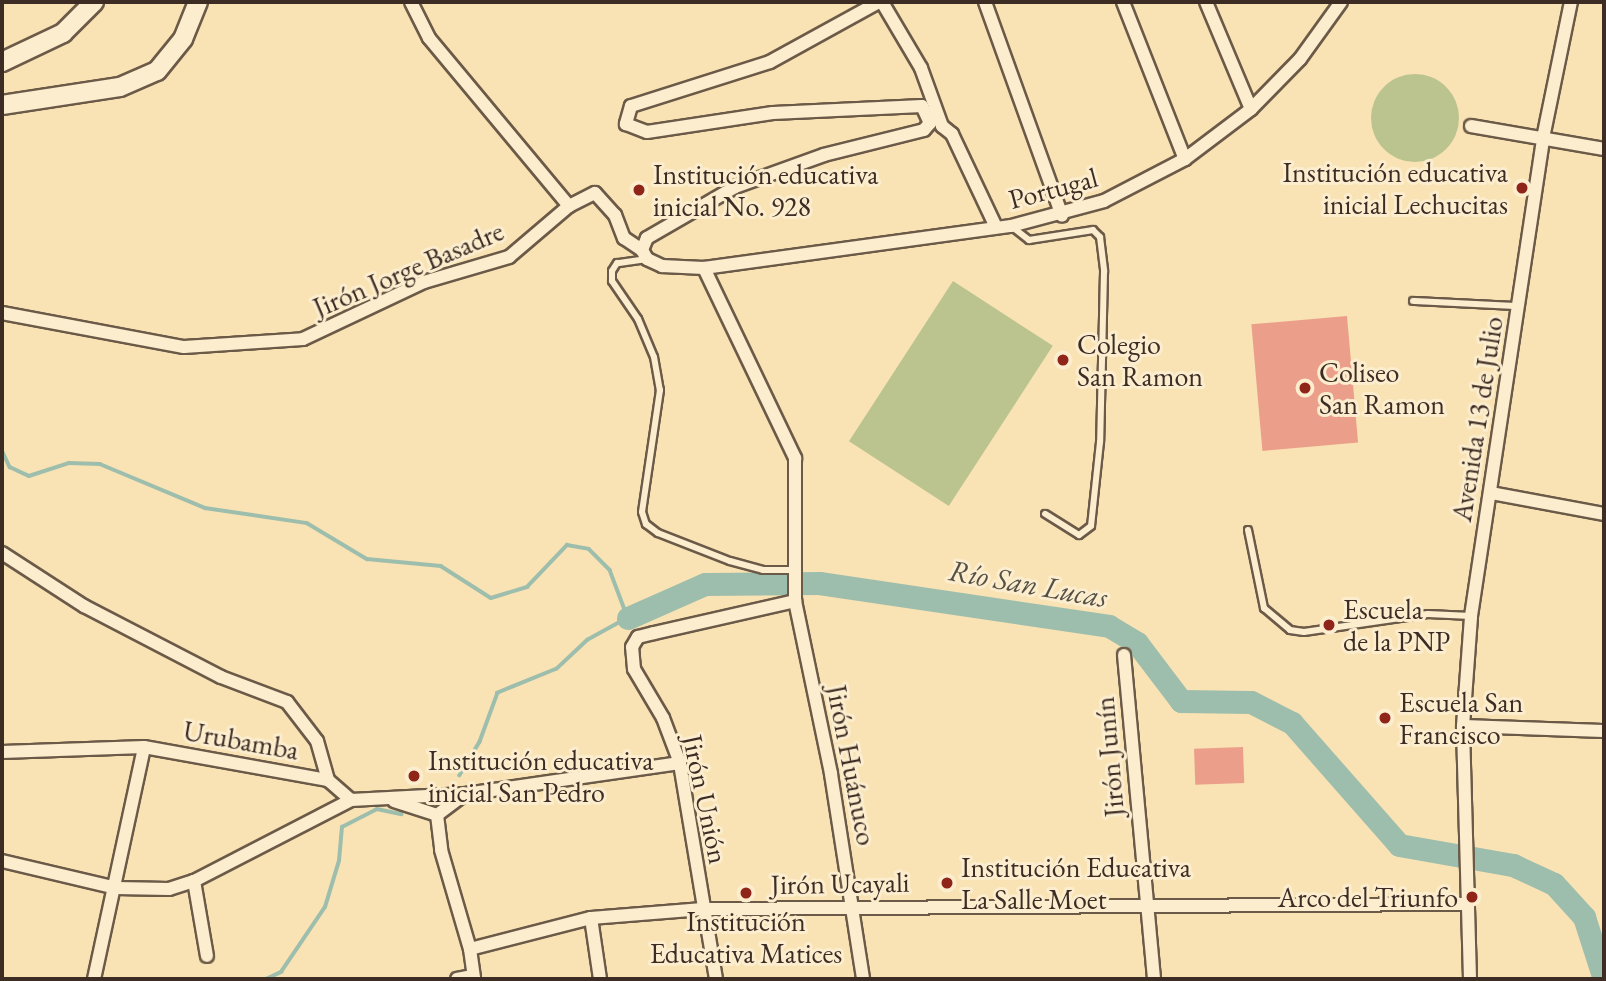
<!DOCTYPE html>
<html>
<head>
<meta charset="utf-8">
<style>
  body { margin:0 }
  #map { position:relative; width:1606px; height:981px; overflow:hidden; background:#f9e3b4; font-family:"EB Garamond",serif }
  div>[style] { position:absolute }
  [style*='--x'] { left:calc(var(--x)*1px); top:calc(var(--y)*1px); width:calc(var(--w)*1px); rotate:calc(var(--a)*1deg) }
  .green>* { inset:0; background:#bbc48f; transform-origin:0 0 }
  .round { border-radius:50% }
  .stream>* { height:3.5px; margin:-1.75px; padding:0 1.75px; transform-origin:1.75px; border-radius:1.75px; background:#9ebead }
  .river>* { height:23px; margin:-11.5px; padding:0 11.5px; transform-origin:11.5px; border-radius:11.5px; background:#9ebead }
  .building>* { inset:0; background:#eb9f8b; transform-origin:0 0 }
  .roads { filter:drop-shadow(2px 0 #6c5a48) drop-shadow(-2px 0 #6c5a48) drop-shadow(0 2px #6c5a48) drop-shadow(0 -2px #6c5a48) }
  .lane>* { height:6px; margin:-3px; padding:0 3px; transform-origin:3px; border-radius:3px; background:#fbedce }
  .street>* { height:12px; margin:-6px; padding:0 6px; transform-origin:6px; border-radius:6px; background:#fbedce }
  .secondary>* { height:18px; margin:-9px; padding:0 9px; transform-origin:9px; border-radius:9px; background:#fbedce }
  .dots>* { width:19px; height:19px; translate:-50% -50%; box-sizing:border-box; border:4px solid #fbedce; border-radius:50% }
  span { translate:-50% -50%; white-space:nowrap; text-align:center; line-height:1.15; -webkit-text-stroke:6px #fbedce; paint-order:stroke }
  .poi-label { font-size:28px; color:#3d2c24 }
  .right { translate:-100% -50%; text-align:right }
  .left { translate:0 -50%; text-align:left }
  .street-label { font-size:28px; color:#3d2c24 }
  .water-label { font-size:30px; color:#555046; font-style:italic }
  .frame { position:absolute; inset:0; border:4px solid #3d2c24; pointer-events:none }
</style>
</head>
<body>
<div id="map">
  <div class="green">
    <div class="round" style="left:1371px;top:74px;width:88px;height:88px"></div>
    <div style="left:953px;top:281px;width:119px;height:191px;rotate:33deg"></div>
  </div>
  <div class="stream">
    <div style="--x:2;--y:450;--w:19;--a:65"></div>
    <div style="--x:10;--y:467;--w:21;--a:25"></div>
    <div style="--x:29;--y:476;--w:42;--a:-18"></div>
    <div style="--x:69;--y:463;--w:31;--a:2"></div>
    <div style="--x:100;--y:464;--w:114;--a:22.7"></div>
    <div style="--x:205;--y:508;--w:103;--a:8.4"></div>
    <div style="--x:307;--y:523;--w:70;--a:31"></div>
    <div style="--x:367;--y:559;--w:74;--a:5.4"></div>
    <div style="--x:441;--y:566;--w:59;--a:32.6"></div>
    <div style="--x:491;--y:598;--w:38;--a:-17"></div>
    <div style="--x:527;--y:587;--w:58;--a:-46.4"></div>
    <div style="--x:567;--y:545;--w:22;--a:10"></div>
    <div style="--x:589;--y:549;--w:30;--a:45"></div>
    <div style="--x:610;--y:570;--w:51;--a:69.4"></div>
    <div style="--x:628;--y:618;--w:46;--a:151.2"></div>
    <div style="--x:588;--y:640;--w:42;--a:136.9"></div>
    <div style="--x:557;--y:669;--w:64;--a:157.9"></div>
    <div style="--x:498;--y:693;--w:52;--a:110.2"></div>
    <div style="--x:480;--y:742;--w:39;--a:121"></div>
    <div style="--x:266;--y:979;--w:17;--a:-25"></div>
    <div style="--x:281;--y:972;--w:78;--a:-55.9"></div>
    <div style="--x:325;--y:907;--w:48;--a:-73.1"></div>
    <div style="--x:339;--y:861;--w:34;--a:-85"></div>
    <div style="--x:342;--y:827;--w:39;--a:-27"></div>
    <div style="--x:377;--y:809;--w:25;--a:12"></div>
  </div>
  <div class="river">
    <div style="--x:628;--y:618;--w:84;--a:-23.8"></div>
    <div style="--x:705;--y:584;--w:114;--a:-0.5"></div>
    <div style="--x:819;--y:583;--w:293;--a:8.4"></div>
    <div style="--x:1109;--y:626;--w:33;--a:31"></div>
    <div style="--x:1137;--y:643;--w:73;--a:52.8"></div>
    <div style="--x:1181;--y:701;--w:70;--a:0.8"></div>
    <div style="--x:1251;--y:702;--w:46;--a:27.1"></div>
    <div style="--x:1292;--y:723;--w:162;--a:48.7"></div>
    <div style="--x:1399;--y:845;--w:116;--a:10"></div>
    <div style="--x:1513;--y:865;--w:45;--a:24.9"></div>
    <div style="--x:1554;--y:884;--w:45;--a:47.7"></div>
    <div style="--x:1584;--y:917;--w:65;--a:72.1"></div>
  </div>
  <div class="building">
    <div style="left:1347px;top:316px;width:127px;height:96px;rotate:85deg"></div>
    <div style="left:1243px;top:747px;width:36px;height:49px;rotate:88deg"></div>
  </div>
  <div class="roads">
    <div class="lane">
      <div style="--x:1011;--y:226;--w:23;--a:38"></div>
      <div style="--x:1029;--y:240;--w:65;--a:-8.9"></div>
      <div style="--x:1093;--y:230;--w:10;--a:45"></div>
      <div style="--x:1100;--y:237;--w:35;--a:83"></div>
      <div style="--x:1104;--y:272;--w:170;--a:91.3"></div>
      <div style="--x:1100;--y:442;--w:84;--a:96.1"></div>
      <div style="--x:1091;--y:526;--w:15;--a:143"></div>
      <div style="--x:1079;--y:535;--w:40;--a:-148"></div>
      <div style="--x:647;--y:259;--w:30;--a:172"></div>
      <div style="--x:617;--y:263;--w:9;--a:122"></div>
      <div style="--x:612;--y:271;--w:10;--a:90"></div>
      <div style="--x:612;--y:281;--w:46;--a:55.6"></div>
      <div style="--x:638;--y:319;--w:41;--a:67.2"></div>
      <div style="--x:654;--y:357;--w:34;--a:80"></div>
      <div style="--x:660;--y:390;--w:123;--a:98.4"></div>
      <div style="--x:642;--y:512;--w:13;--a:72"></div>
      <div style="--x:646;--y:524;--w:15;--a:37"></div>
      <div style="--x:658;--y:533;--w:77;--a:21.3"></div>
      <div style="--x:730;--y:561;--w:34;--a:15"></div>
      <div style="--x:763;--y:570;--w:30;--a:0"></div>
      <div style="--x:1413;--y:301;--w:104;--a:2.8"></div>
      <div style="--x:1248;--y:530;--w:80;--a:78.4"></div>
      <div style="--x:1264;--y:608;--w:34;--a:40"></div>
      <div style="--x:1290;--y:630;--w:14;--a:8"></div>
      <div style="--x:1304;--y:632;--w:125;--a:-8.3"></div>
      <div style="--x:1428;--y:614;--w:43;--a:2.7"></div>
    </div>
    <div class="street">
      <div style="--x:411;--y:2;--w:40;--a:63.4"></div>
      <div style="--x:429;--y:38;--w:219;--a:50.2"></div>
      <div style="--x:879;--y:2;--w:124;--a:151.2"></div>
      <div style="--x:770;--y:62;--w:146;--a:162.4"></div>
      <div style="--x:631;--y:106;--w:19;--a:106"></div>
      <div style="--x:626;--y:124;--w:22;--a:21"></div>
      <div style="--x:647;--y:132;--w:127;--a:-8.6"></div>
      <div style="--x:773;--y:113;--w:149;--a:-2.7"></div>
      <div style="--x:922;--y:106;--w:19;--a:65"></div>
      <div style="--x:930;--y:123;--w:9;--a:131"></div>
      <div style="--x:924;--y:130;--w:103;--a:166"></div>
      <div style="--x:824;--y:155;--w:95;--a:160.2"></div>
      <div style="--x:735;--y:187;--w:102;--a:149.9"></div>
      <div style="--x:647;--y:238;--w:13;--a:113"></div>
      <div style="--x:642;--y:250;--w:10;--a:61"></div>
      <div style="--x:647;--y:259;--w:17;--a:25"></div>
      <div style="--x:662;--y:266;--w:42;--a:2.7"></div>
      <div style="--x:704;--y:268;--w:310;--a:-7.8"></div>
      <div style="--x:1011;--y:226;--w:96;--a:-15"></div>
      <div style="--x:1104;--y:201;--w:91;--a:-27.4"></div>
      <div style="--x:1185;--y:159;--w:83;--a:-37.1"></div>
      <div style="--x:1251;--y:109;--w:70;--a:-45.6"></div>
      <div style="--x:1300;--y:59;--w:70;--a:-54.3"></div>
      <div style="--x:882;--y:2;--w:77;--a:59.4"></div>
      <div style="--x:921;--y:68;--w:62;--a:70.1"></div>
      <div style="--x:942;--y:126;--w:13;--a:39"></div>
      <div style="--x:952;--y:134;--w:103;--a:64.7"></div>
      <div style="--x:985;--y:2;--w:227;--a:70.2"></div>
      <div style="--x:1123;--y:2;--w:169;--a:68.5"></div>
      <div style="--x:1206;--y:2;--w:116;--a:67.2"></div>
      <div style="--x:1471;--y:126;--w:135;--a:9.8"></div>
      <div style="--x:704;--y:268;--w:211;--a:64.4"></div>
      <div style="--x:795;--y:458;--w:143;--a:90"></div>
      <div style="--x:795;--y:601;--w:177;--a:78.2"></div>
      <div style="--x:831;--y:774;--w:207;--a:81.1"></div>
      <div style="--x:2;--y:313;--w:185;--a:10.6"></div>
      <div style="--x:184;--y:347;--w:119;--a:-3.8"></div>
      <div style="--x:303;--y:339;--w:134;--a:-25.2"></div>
      <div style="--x:424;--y:282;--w:89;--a:-16.4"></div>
      <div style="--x:509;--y:257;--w:79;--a:-40.4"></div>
      <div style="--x:569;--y:206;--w:29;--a:-27"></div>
      <div style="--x:595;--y:193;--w:30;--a:48"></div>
      <div style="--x:615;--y:215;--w:25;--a:69"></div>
      <div style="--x:624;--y:238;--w:22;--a:34"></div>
      <div style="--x:1491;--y:493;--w:115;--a:10.5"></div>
      <div style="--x:2;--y:553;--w:98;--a:32.9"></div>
      <div style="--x:84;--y:606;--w:154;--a:27.4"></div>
      <div style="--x:221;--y:677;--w:71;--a:20.7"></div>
      <div style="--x:287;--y:702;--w:49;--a:52.4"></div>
      <div style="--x:317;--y:741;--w:41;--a:74.2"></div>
      <div style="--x:1124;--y:655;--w:325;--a:84.7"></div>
      <div style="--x:1463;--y:726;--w:141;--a:2"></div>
      <div style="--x:2;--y:752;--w:142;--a:-2"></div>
      <div style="--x:144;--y:747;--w:187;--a:10.2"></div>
      <div style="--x:328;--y:780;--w:30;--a:41"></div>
      <div style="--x:351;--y:800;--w:114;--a:-3"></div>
      <div style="--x:465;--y:794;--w:217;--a:-8.2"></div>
      <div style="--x:394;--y:801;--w:45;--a:18"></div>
      <div style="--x:437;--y:815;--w:35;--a:-37"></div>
      <div style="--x:437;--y:815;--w:35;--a:83"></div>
      <div style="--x:441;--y:850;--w:103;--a:73.7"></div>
      <div style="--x:470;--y:949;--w:30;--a:82"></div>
      <div style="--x:2;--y:861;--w:117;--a:13.3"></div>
      <div style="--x:116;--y:888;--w:53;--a:1.1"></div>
      <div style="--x:169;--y:889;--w:26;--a:-18"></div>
      <div style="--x:194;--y:881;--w:177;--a:-27.3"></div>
      <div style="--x:194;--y:881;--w:76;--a:80.2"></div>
      <div style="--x:591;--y:918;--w:62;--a:81.6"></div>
      <div style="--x:470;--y:949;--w:125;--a:-14.4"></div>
      <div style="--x:591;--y:918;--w:112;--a:-4.6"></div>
      <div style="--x:703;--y:909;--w:763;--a:-0.38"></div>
      <div style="--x:94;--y:979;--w:237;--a:-77.8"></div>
      <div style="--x:457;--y:979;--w:16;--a:-11"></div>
      <div style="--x:716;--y:979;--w:219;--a:-99.5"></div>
      <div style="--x:680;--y:763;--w:48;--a:-110.7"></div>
      <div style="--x:663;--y:718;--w:57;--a:-120.6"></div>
      <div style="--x:634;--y:669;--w:22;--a:-95"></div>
      <div style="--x:632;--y:647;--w:12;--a:-59"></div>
      <div style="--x:638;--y:637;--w:16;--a:-14"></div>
      <div style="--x:654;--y:633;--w:145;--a:-12.8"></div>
      <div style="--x:1470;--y:979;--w:253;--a:-91.6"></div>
      <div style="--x:1463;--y:726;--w:110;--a:-85.8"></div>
      <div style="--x:1471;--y:616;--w:483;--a:-81.4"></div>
      <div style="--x:1543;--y:138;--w:139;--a:-78.4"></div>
    </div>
    <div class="secondary">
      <div style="--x:2;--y:62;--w:68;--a:-25.4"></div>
      <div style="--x:63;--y:33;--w:44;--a:-45"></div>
      <div style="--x:2;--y:105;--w:119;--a:-8.7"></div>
      <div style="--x:120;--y:87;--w:40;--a:-23.4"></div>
      <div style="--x:157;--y:71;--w:41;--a:-50.9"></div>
      <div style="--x:183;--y:39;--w:40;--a:-68"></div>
    </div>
  </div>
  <div class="dots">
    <div style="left:1522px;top:188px;background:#8f2418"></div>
    <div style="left:639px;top:190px;background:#8f2418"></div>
    <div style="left:1063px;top:360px;background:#8f2418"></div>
    <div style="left:1305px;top:388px;background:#8f2418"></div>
    <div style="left:1329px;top:625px;background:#8f2418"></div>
    <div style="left:1385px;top:718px;background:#8f2418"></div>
    <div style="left:414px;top:776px;background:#8f2418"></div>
    <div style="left:947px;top:883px;background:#8f2418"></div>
    <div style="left:746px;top:893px;background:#8f2418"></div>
    <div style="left:1472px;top:897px;background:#8f2418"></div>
  </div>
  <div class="poi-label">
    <span class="right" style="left:1508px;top:188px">Institución educativa<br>inicial Lechucitas</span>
    <span class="left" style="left:653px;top:190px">Institución educativa<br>inicial No. 928</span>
    <span class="left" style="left:1077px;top:360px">Colegio<br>San Ramon</span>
    <span class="left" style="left:1319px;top:388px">Coliseo<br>San Ramon</span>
    <span class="left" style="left:1343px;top:625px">Escuela<br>de la PNP</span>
    <span class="left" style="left:1399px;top:718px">Escuela San<br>Francisco</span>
    <span class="left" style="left:428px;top:776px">Institución educativa<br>inicial San Pedro</span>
    <span class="left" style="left:961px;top:883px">Institución Educativa<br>La Salle Moet</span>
    <span class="right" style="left:1458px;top:897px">Arco del Triunfo</span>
    <span style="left:746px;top:937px">Institución<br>Educativa Matices</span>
  </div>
  <div class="street-label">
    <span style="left:1053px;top:188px;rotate:-15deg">Portugal</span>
    <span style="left:408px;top:269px;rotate:-23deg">Jirón Jorge Basadre</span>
    <span style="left:1477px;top:419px;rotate:-81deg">Avenida 13 de Julio</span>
    <span style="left:241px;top:740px;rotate:10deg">Urubamba</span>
    <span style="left:1109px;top:757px;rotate:-95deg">Jirón Junín</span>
    <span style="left:852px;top:765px;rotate:79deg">Jirón Huánuco</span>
    <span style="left:706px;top:799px;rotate:78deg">Jirón Unión</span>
    <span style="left:840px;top:883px;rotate:-1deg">Jirón Ucayali</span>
  </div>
  <div class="water-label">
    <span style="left:1028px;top:584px;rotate:10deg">Río San Lucas</span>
  </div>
  <div class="frame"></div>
</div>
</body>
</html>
